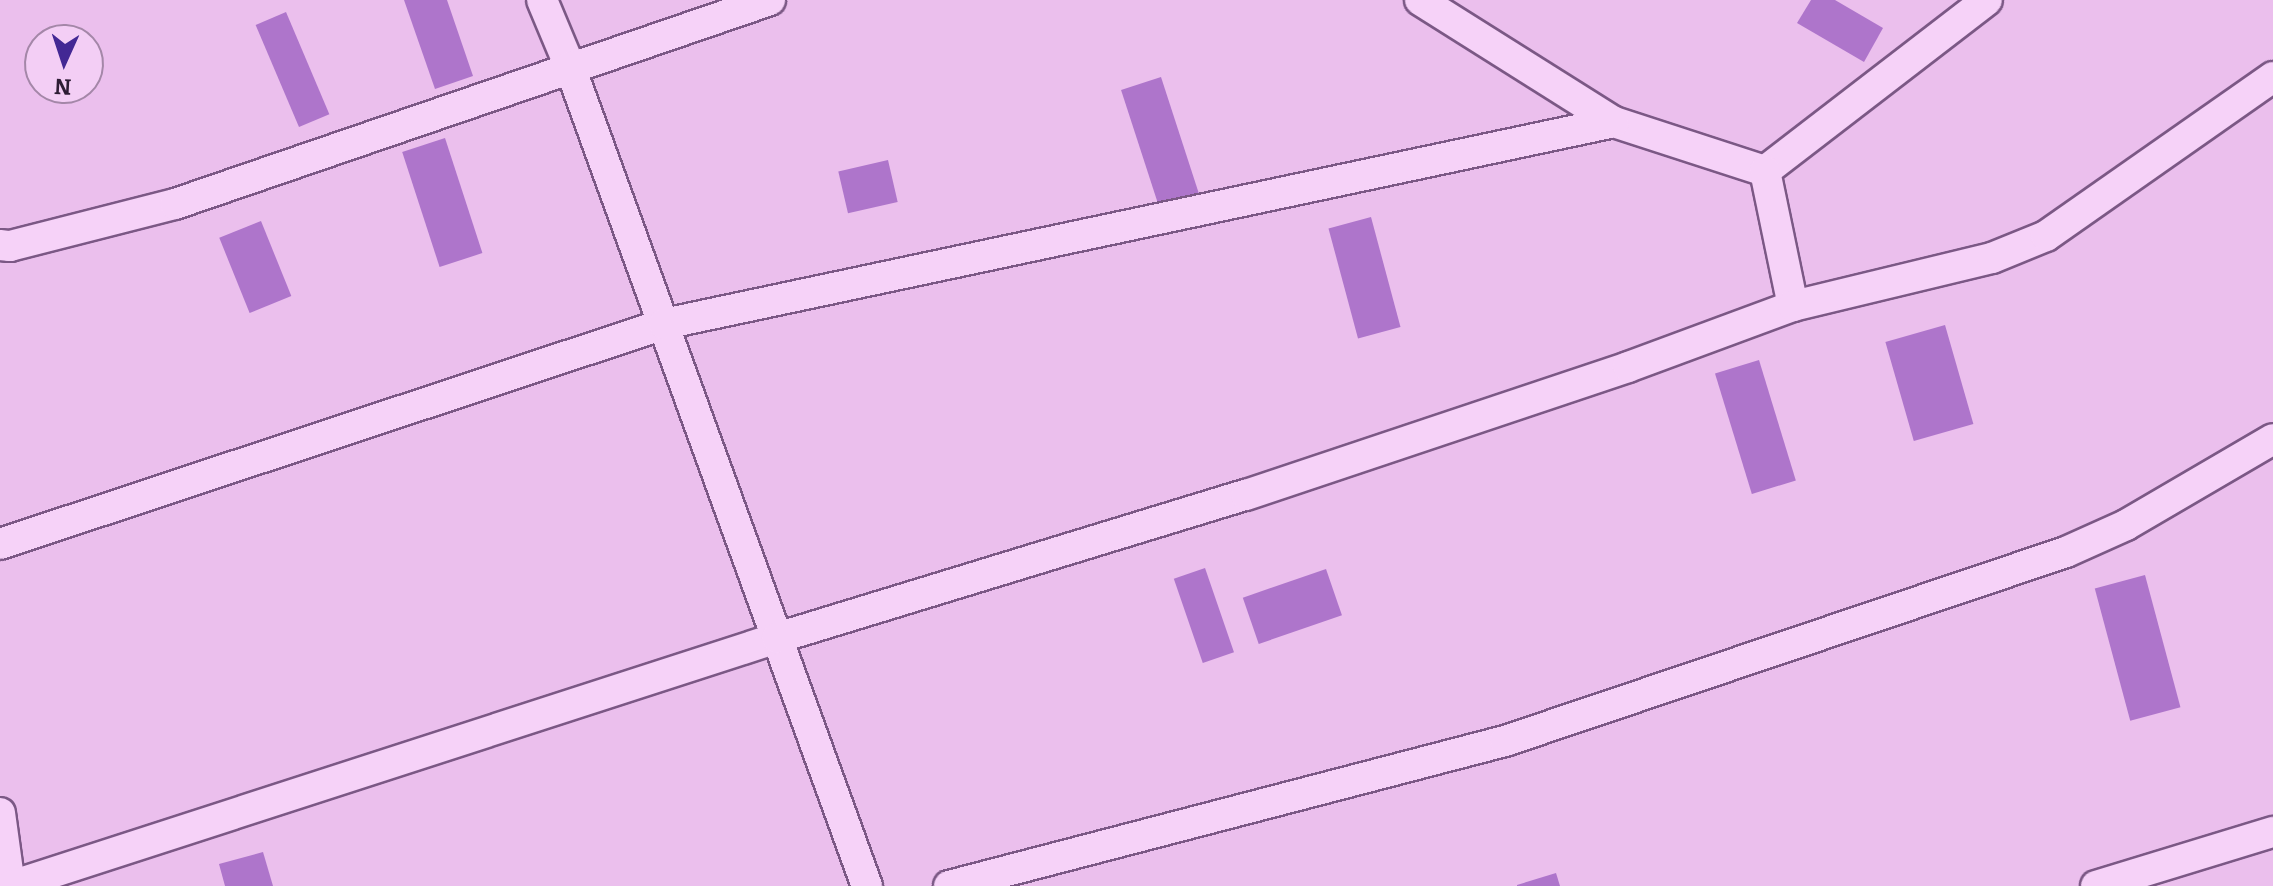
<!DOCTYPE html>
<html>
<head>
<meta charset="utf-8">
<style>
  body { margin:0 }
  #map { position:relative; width:2273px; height:886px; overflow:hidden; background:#ebbfed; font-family:Bitter,serif }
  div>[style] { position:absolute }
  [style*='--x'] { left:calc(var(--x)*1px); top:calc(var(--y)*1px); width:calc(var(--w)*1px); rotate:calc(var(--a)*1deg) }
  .building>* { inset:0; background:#ae75cb; transform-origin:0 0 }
  .roads { filter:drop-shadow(2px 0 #7b5885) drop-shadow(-2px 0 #7b5885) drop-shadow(0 2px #7b5885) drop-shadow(0 -2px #7b5885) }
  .minor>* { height:30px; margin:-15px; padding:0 15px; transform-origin:15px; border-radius:15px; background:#f6d2f8 }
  span { translate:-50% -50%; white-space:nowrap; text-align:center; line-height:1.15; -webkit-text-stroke:7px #f3cef5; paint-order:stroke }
  .north { position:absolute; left:24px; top:24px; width:80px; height:80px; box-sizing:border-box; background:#f3cef5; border:2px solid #a487a8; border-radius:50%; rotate:183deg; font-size:22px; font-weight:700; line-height:32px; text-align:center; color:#2e1c35 }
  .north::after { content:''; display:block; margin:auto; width:28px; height:36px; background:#432894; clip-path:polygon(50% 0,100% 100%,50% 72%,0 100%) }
</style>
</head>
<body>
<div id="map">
  <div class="building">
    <div style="clip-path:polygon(404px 0,447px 0,473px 76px,435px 89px)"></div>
    <div style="clip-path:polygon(1811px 0,1835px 0,1883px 28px,1864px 62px,1797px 23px)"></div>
    <div style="left:286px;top:12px;width:111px;height:33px;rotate:67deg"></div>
    <div style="left:1161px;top:77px;width:126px;height:42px;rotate:72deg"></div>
    <div style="left:445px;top:138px;width:121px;height:45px;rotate:72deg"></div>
    <div style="left:888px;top:160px;width:43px;height:51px;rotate:77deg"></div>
    <div style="left:1371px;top:217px;width:114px;height:44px;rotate:75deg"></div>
    <div style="left:261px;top:221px;width:81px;height:45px;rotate:68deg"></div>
    <div style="left:1945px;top:325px;width:103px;height:62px;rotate:74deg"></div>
    <div style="left:1759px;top:360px;width:126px;height:46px;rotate:73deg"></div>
    <div style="left:1205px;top:568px;width:89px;height:33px;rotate:71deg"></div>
    <div style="left:1326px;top:569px;width:49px;height:88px;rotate:71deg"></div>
    <div style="left:2145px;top:575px;width:137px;height:52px;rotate:75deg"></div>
    <div style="clip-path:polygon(263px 852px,273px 886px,225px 886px,219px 864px)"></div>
    <div style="clip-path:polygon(1556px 873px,1560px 886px,1517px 886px,1517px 885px)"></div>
  </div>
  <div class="roads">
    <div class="minor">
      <div style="--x:542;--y:0;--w:73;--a:67.3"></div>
      <div style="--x:570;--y:67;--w:871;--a:70.07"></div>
      <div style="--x:1420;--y:0;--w:229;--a:32.2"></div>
      <div style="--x:1614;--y:122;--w:159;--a:18"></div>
      <div style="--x:1765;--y:171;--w:280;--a:-37.6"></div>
      <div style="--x:1765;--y:171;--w:138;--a:78.3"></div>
      <div style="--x:0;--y:245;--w:10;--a:6"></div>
      <div style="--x:10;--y:246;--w:170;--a:-14.3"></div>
      <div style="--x:175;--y:204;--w:629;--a:-18.92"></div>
      <div style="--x:0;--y:544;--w:699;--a:-18.33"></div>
      <div style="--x:664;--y:324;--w:971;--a:-12"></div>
      <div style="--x:0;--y:813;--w:74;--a:82.2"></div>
      <div style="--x:11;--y:886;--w:805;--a:-17.94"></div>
      <div style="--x:777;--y:638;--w:490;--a:-17"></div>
      <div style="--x:1246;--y:495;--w:403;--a:-18.5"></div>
      <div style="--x:1628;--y:367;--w:176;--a:-20.3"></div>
      <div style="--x:1793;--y:306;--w:205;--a:-13.6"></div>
      <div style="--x:1992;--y:258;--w:58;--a:-22.2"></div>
      <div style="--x:2046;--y:236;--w:277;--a:-35"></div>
      <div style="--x:949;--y:886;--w:575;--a:-14.62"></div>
      <div style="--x:1505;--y:741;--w:592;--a:-18.62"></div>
      <div style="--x:2066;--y:552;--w:66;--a:-24.2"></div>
      <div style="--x:2126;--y:525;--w:170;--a:-30.3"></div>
      <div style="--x:2096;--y:886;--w:185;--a:-17"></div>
    </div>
  </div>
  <div class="north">N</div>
</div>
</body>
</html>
